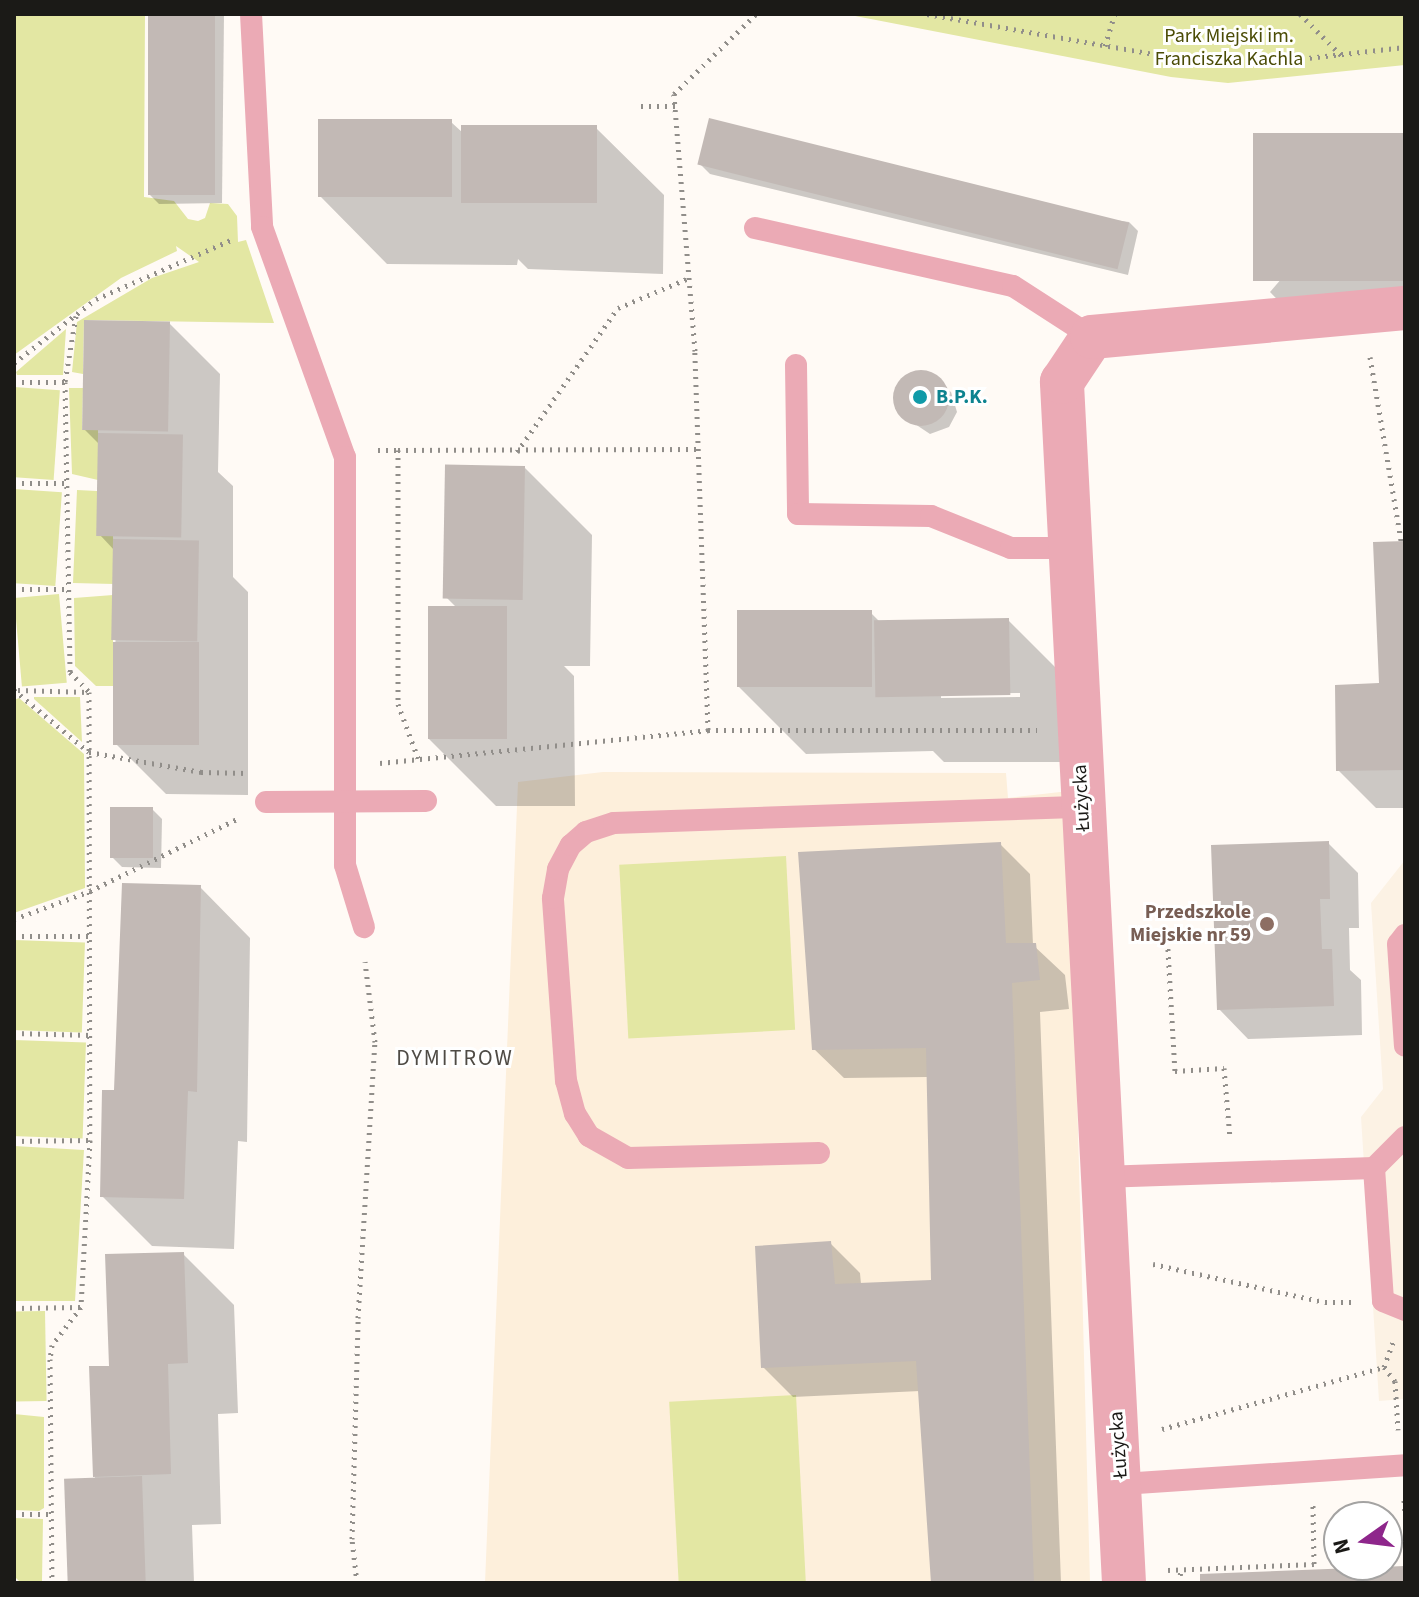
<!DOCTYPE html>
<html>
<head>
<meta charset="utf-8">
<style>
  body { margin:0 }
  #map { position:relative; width:1419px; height:1597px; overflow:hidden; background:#fffaf5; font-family:"Source Sans 3",sans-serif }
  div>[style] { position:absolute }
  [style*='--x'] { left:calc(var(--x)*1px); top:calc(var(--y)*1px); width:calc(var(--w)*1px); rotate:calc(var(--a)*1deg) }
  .built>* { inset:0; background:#fcf2e4 }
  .education>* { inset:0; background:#fdefdb }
  .green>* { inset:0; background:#e3e7a3; transform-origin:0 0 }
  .shadow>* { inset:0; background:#0003 }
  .building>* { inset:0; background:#c2b9b5; transform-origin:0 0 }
  .round { border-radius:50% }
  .path>* { height:5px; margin-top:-2.5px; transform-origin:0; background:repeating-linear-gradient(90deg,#918e8a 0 2px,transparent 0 8px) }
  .service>* { height:22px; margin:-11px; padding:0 11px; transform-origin:11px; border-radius:11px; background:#ebaab5 }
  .minor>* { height:44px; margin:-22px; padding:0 22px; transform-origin:22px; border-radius:22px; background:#ebaab5 }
  .dots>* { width:22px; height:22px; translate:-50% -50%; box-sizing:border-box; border:4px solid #fff; border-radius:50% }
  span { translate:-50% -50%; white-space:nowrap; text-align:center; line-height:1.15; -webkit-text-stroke:6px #fff; paint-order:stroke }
  .park-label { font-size:20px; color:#4b4c06 }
  .culture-label { font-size:20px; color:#0d838f; font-weight:700 }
  .left { translate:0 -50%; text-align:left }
  .street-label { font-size:20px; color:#1b1a17 }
  .education-label { font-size:20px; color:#785e54; font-weight:700 }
  .right { translate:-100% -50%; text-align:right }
  .neighbourhood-label { font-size:22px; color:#4f4b45; letter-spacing:2px }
  .frame { position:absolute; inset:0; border:16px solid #1b1a17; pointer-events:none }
  .north { position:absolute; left:1323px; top:1501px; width:80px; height:80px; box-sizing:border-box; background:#fff; border:2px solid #a4a3a2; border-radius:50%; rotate:256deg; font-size:22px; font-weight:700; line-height:32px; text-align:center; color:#1b1a17 }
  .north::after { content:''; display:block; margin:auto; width:28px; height:36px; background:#8e268b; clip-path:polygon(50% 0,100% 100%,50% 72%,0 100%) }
</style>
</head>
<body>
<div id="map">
  <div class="built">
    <div style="clip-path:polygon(1405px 860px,1405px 1399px,1379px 1401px,1361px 1117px,1383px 1089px,1371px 903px)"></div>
  </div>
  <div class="education">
    <div style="clip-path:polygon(603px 772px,1006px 773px,1008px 798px,1069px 791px,1090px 1583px,485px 1583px,518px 782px)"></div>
  </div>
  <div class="green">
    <div style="clip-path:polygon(14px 14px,145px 14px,144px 197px,174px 201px,188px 219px,198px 221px,205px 218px,210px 203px,228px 204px,237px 216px,238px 242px,246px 240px,274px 323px,84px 320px,83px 374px,72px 372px,77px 322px,152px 278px,199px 262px,176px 246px,177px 251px,121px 278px,14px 355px)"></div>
    <div style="clip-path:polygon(845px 14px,1405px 14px,1405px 65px,1228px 83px,1171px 77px)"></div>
    <div style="clip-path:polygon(66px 329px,63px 375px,17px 375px,16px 372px)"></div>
    <div style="left:14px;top:387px;width:46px;height:90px;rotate:4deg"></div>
    <div style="clip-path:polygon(69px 388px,83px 388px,82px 430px,98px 430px,98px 480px,72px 474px)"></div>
    <div style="left:14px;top:489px;width:48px;height:94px;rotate:4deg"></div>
    <div style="clip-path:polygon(77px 490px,97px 491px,98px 536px,113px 536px,114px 584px,73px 583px)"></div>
    <div style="left:59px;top:594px;width:89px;height:45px;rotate:85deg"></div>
    <div style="clip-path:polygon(113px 595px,113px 686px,96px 686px,75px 666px,74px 598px)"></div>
    <div style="clip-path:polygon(80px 697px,82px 742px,34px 699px,34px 697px)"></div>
    <div style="clip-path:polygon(19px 698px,84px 754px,85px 888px,14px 913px,14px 700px)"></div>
    <div style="left:786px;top:856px;width:174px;height:167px;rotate:87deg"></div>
    <div style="left:14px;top:940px;width:71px;height:90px;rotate:2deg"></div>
    <div style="left:14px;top:1040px;width:72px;height:96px;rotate:2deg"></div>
    <div style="clip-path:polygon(14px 1146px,84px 1150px,75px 1301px,14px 1301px)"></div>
    <div style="left:45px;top:1311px;width:90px;height:31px;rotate:89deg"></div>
    <div style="left:796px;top:1395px;width:188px;height:127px;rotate:87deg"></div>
    <div style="clip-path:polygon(14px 1414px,44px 1417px,44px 1508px,39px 1511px,14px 1510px)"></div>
    <div style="clip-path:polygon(14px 1518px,43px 1519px,42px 1581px,20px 1582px,14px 1576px)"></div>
  </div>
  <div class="shadow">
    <div style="clip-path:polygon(150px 14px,224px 14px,222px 203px,159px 204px,149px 194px)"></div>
    <div style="clip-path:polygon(451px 122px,463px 133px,596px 128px,664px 195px,663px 274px,528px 269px,518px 259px,517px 265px,387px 264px,320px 196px)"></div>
    <div style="clip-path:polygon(1405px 135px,1405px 313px,1299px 322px,1270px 292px)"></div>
    <div style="clip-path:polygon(700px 164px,1129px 222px,1138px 231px,1128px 275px,710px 174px)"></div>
    <div style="clip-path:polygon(169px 323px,220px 374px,218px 472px,233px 486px,233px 577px,248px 592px,248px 795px,166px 794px,116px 744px,115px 551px,100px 535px,100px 445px,84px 429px)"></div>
    <div style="clip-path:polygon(922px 372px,951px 392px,957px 412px,949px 427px,930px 434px,900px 414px,895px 394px,905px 377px)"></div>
    <div style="clip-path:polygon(525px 468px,592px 535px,590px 666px,564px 666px,574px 676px,575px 806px,496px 806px,428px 738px,457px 608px,447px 598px)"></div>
    <div style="clip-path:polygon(1405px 543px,1405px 808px,1376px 808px,1338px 770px,1381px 685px)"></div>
    <div style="clip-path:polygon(evenodd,871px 613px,880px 622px,1008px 620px,1075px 687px,1076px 762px,944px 762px,933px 751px,806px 754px,738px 686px,871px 613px,1020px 693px,1020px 697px,941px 698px,941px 694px,1020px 693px)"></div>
    <div style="clip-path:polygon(152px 809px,162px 819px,161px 868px,122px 867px,112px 857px)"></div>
    <div style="clip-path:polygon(1328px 843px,1358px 873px,1359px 928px,1349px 928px,1350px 970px,1361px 980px,1362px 1035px,1248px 1039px,1219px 1009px)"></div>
    <div style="clip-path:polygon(1000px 844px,1030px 874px,1033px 945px,1065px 975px,1069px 1009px,1040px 1012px,1061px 1583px,933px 1583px,920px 1391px,793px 1397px,763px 1367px,830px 1243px,860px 1273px,861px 1284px,933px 1282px,928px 1077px,844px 1078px,814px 1049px)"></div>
    <div style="clip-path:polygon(200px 887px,250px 938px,247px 1142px,238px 1141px,234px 1249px,152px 1246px,102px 1196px,116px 1092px)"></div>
    <div style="clip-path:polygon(183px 1254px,234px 1305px,238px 1413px,218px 1414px,221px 1524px,192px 1525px,194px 1583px,70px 1583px,95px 1480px,91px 1368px,112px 1368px)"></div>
  </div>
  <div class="building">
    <div style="left:148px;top:14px;width:67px;height:181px"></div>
    <div style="left:709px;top:118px;width:433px;height:48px;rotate:14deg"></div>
    <div style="left:318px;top:119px;width:134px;height:78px"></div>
    <div style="left:461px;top:125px;width:136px;height:78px"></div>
    <div style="left:1405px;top:133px;width:148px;height:152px;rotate:90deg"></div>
    <div style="left:84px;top:320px;width:86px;height:110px;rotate:1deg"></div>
    <div class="round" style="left:893px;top:370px;width:56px;height:56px"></div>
    <div style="left:98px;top:433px;width:85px;height:103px;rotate:1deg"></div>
    <div style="left:525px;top:466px;width:134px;height:80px;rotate:91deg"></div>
    <div style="left:113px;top:539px;width:86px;height:101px;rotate:1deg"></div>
    <div style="clip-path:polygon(1405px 541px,1405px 770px,1336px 771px,1335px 685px,1379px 683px,1373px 542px)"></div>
    <div style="left:428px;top:606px;width:79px;height:133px"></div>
    <div style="left:737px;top:610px;width:135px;height:77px"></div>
    <div style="left:1009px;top:618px;width:77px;height:135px;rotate:89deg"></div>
    <div style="left:113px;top:642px;width:86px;height:103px"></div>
    <div style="left:110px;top:807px;width:43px;height:51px"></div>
    <div style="clip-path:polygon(1329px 841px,1330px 899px,1320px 899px,1322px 949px,1332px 949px,1334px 1006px,1217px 1010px,1211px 845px)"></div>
    <div style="clip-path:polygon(1001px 842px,1006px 943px,1036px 943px,1040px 980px,1012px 983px,1034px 1583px,931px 1583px,916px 1361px,761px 1368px,755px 1246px,831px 1241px,835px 1284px,931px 1280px,926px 1048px,812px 1050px,798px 852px)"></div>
    <div style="clip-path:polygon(122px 883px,201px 885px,197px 1092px,188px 1091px,184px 1199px,100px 1197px,102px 1090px,114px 1090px)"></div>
    <div style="clip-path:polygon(184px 1252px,188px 1363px,168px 1364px,171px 1474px,93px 1477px,89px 1366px,109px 1366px,105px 1254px)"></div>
    <div style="left:142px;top:1476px;width:107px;height:78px;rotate:88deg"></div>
    <div style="clip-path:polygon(1405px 1566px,1405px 1583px,1200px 1583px,1200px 1574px)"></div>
  </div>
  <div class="path">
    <div style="--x:927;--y:14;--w:260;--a:10"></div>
    <div style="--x:1183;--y:59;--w:71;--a:4"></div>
    <div style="--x:1254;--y:64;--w:152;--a:-6.4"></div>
    <div style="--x:1300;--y:14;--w:59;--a:45"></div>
    <div style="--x:1105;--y:46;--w:34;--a:-73"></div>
    <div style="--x:641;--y:106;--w:34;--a:0"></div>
    <div style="--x:76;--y:316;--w:67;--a:99.5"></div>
    <div style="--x:65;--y:382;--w:290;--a:89"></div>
    <div style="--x:70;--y:672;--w:28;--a:46"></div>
    <div style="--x:89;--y:692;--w:448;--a:89.9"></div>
    <div style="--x:90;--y:1140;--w:167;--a:93.1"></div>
    <div style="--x:1370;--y:357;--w:187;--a:80.4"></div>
    <div style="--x:14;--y:363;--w:104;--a:-38"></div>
    <div style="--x:96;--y:299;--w:147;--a:-23.6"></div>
    <div style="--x:14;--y:382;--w:51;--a:0"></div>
    <div style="--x:378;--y:450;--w:20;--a:0"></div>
    <div style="--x:398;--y:450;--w:254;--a:90"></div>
    <div style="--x:398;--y:704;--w:58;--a:69.7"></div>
    <div style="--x:398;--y:450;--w:302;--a:-0.2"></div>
    <div style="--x:517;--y:452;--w:176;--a:-55"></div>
    <div style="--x:618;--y:308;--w:77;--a:-22.9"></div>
    <div style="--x:14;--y:483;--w:54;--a:0"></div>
    <div style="--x:14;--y:589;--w:55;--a:0"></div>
    <div style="--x:14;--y:690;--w:97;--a:39.6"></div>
    <div style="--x:89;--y:752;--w:114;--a:10.1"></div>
    <div style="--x:201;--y:772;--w:46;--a:1.2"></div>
    <div style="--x:18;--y:690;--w:70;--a:1.6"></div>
    <div style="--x:708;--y:730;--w:379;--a:-92"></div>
    <div style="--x:695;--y:351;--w:258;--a:-94.7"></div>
    <div style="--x:674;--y:94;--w:115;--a:-44.3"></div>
    <div style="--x:380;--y:763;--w:330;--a:-5.7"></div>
    <div style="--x:708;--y:730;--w:329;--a:0"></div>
    <div style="--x:14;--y:919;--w:81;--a:-20.2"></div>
    <div style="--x:90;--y:891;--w:166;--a:-26.1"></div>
    <div style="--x:14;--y:936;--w:76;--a:0"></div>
    <div style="--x:1133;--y:936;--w:34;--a:-5"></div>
    <div style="--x:1167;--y:933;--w:138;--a:86.7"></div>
    <div style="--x:1175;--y:1071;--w:49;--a:-3.5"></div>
    <div style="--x:1224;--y:1068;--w:70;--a:85.1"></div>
    <div style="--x:14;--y:1033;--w:77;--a:1.5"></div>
    <div style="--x:14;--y:1141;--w:76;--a:-0.8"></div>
    <div style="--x:1153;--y:1264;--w:176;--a:12.5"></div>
    <div style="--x:1325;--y:1302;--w:26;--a:0"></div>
    <div style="--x:14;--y:1308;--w:67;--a:-0.9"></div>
    <div style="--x:81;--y:1307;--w:48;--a:127.3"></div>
    <div style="--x:52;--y:1345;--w:14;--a:98"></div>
    <div style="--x:50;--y:1359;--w:224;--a:89.5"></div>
    <div style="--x:1384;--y:1367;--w:27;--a:-70"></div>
    <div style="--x:1162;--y:1429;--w:230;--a:-15.6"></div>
    <div style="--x:1384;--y:1367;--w:18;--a:52"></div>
    <div style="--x:1395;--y:1381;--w:49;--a:86.5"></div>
    <div style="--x:1404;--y:1500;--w:15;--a:86"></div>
    <div style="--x:14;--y:1514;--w:36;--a:0"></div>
    <div style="--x:1168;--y:1570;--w:146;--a:-2.4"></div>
    <div style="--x:1314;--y:1564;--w:60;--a:-91"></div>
    <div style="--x:357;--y:1583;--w:44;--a:-96.5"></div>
    <div style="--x:352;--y:1539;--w:221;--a:-88.4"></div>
    <div style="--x:358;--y:1318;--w:277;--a:-86.5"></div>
    <div style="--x:375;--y:1042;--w:81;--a:-97.1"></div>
    <div style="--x:1179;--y:1583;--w:13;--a:-81"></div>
  </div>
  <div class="service">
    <div style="--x:251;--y:14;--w:213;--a:87"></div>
    <div style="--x:262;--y:227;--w:245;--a:70.2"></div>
    <div style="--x:345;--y:457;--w:408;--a:90"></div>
    <div style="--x:345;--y:865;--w:65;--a:73"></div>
    <div style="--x:755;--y:228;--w:264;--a:12.7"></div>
    <div style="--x:1013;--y:286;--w:94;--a:32.8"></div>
    <div style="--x:796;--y:365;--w:149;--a:89.2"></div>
    <div style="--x:798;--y:514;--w:133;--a:0.9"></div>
    <div style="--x:931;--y:516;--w:86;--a:21.8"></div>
    <div style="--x:1011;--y:548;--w:57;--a:0"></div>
    <div style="--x:266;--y:802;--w:160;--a:-0.4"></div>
    <div style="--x:1405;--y:935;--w:11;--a:128"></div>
    <div style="--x:1398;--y:944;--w:102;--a:86.1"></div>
    <div style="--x:819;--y:1153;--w:191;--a:178.5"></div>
    <div style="--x:628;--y:1158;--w:45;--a:-150.6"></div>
    <div style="--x:589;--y:1136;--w:26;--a:-122"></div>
    <div style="--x:575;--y:1114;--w:34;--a:-105"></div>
    <div style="--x:566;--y:1081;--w:183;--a:-94.1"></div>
    <div style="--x:553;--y:898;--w:29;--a:-80"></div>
    <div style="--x:558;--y:869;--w:27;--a:-62"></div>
    <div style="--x:571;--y:845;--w:20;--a:-41"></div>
    <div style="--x:586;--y:832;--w:29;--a:-18"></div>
    <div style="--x:614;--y:823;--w:469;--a:-2"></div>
    <div style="--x:1374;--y:1168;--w:44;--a:-45"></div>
    <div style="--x:1101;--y:1177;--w:273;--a:-1.9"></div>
    <div style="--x:1374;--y:1168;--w:133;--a:86.1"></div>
    <div style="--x:1383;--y:1301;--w:24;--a:22"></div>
    <div style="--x:1122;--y:1484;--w:284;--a:-3.8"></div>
  </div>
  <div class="minor">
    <div style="--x:1124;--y:1583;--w:1203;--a:-92.96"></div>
    <div style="--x:1062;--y:382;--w:54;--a:-56.3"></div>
    <div style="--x:1092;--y:337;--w:314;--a:-5.3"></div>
  </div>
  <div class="dots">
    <div style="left:920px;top:397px;background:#0f9aa8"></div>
    <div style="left:1267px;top:924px;background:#8d6e63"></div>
  </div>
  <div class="park-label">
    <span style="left:1229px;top:48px">Park Miejski im.<br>Franciszka Kachla</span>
  </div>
  <div class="culture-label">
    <span class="left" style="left:936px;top:397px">B.P.K.</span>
  </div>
  <div class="street-label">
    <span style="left:1082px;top:798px;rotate:-93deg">Łużycka</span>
    <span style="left:1119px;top:1445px;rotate:-94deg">Łużycka</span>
  </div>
  <div class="education-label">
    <span class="right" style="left:1251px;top:924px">Przedszkole<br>Miejskie nr 59</span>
  </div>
  <div class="neighbourhood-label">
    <span style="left:455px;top:1059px">DYMITROW</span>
  </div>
  <div class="frame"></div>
  <div class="north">N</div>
</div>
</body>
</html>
